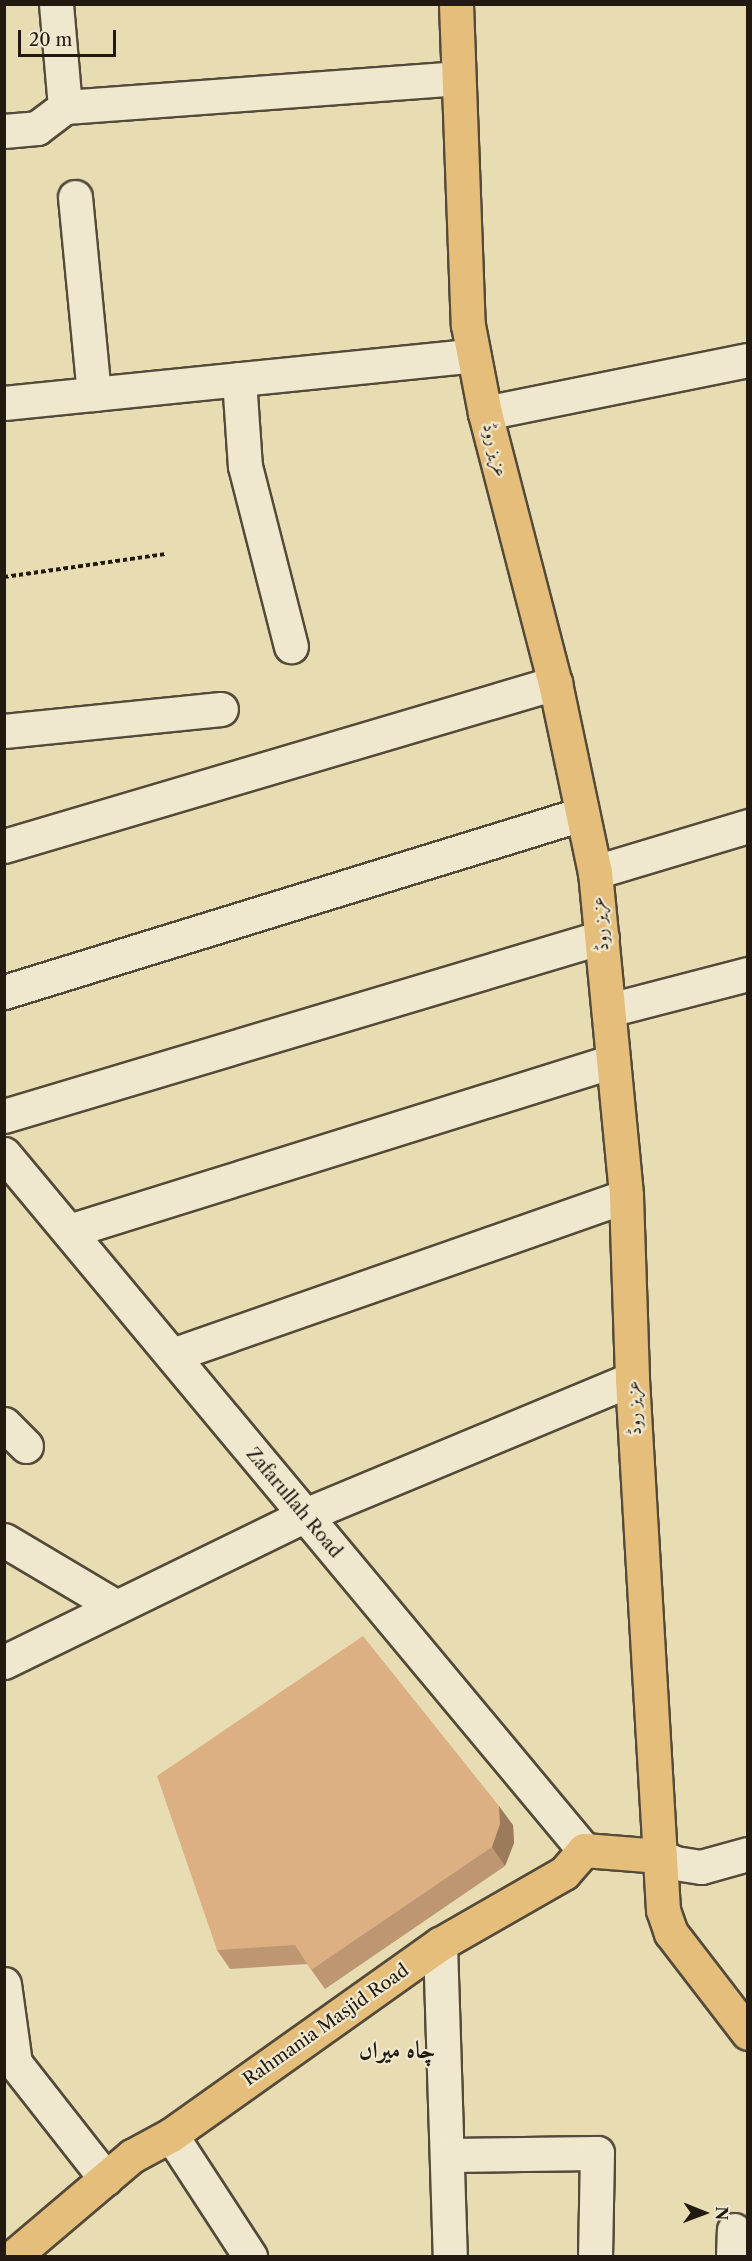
<!DOCTYPE html>
<html>
<head>
<meta charset="utf-8">
<style>
  body { margin:0 }
  #map { position:relative; width:752px; height:2261px; overflow:hidden; background:#e8dcb3; font-family:"Libre Caslon Text",Amiri,serif }
  div>[style] { position:absolute }
  [style*='--x'] { left:calc(var(--x)*1px); top:calc(var(--y)*1px); width:calc(var(--w)*1px); rotate:calc(var(--a)*1deg) }
  .path>* { height:4px; margin-top:-2px; transform-origin:0; background:repeating-linear-gradient(90deg,#221910 0 4.5px,transparent 0 7.5px) }
  .roads { filter:drop-shadow(2px 0 #544a39) drop-shadow(-2px 0 #544a39) drop-shadow(0 2px #544a39) drop-shadow(0 -2px #544a39) }
  .minor>* { height:33px; margin:-16.5px; padding:0 16.5px; transform-origin:16.5px; border-radius:16.5px; background:#f0e8ce }
  .major>* { height:33px; margin:-16.5px; padding:0 16.5px; transform-origin:16.5px; border-radius:16.5px; background:#e4be7a }
  .wall>* { inset:0; background:#be9772 }
  .shaded-wall>* { inset:0; background:#9b7b5c }
  .building>* { inset:0; background:#ddb084 }
  span { translate:-50% -50%; white-space:nowrap; text-align:center; line-height:1.15; -webkit-text-stroke:4.5px #f0e8ce; paint-order:stroke }
  .street-label { font-size:18px; color:#221910 }
  .district-label { font-size:24px; color:#221910; font-weight:700 }
  .frame { position:absolute; inset:0; border:6px solid #221910; pointer-events:none }
  .north { position:absolute; left:674px; top:2183px; width:60px; height:60px; -webkit-text-stroke:4px #f0e8ce; paint-order:stroke; rotate:91deg; font-size:16px; font-weight:700; line-height:24px; text-align:center; color:#221910 }
  .north::after { content:''; display:block; margin:auto; width:21px; height:27px; background:#221910; clip-path:polygon(50% 0,100% 100%,50% 72%,0 100%) }
  .scale { position:absolute; left:18px; top:30px; width:98px; height:27px; box-sizing:border-box; border:3px solid #221910; border-top:0; padding-left:8px; font-size:18px; line-height:21px; white-space:nowrap; color:#221910; -webkit-text-stroke:4px #f0e8ce; paint-order:stroke }
</style>
</head>
<body>
<div id="map">
  <div class="path">
    <div style="--x:4;--y:577;--w:164;--a:-8.1"></div>
  </div>
  <div class="roads">
    <div class="minor">
      <div style="--x:65;--y:107;--w:393;--a:-4.2"></div>
      <div style="--x:4;--y:131;--w:33;--a:-5"></div>
      <div style="--x:37;--y:128;--w:35;--a:-37"></div>
      <div style="--x:65;--y:107;--w:103;--a:-95"></div>
      <div style="--x:75;--y:197;--w:198;--a:84.5"></div>
      <div style="--x:239;--y:379;--w:87;--a:86.1"></div>
      <div style="--x:245;--y:466;--w:186;--a:75.7"></div>
      <div style="--x:4;--y:403;--w:472;--a:-5.8"></div>
      <div style="--x:485;--y:413;--w:268;--a:-11.4"></div>
      <div style="--x:4;--y:731;--w:218;--a:-5.8"></div>
      <div style="--x:4;--y:846;--w:575;--a:-16.48"></div>
      <div style="--x:595;--y:872;--w:160;--a:-16.7"></div>
      <div style="--x:4;--y:992;--w:605;--a:-17.12"></div>
      <div style="--x:609;--y:1010;--w:144;--a:-14.5"></div>
      <div style="--x:4;--y:1116;--w:624;--a:-16.66"></div>
      <div style="--x:4;--y:1154;--w:906;--a:50.19"></div>
      <div style="--x:69;--y:1231;--w:570;--a:-17.35"></div>
      <div style="--x:172;--y:1355;--w:481;--a:-19.3"></div>
      <div style="--x:4;--y:1424;--w:31;--a:45"></div>
      <div style="--x:4;--y:1540;--w:131;--a:30.7"></div>
      <div style="--x:4;--y:1662;--w:335;--a:-26"></div>
      <div style="--x:305;--y:1515;--w:354;--a:-22.6"></div>
      <div style="--x:660;--y:1856;--w:17;--a:25"></div>
      <div style="--x:675;--y:1863;--w:26;--a:9"></div>
      <div style="--x:701;--y:1867;--w:49;--a:-15.5"></div>
      <div style="--x:440;--y:1944;--w:312;--a:88.2"></div>
      <div style="--x:4;--y:1984;--w:80;--a:82.1"></div>
      <div style="--x:15;--y:2063;--w:147;--a:51.9"></div>
      <div style="--x:171;--y:2135;--w:145;--a:56.9"></div>
      <div style="--x:449;--y:2155;--w:148;--a:-0.8"></div>
      <div style="--x:597;--y:2153;--w:103;--a:91.1"></div>
      <div style="--x:733;--y:2256;--w:26;--a:-88"></div>
    </div>
    <div class="major">
      <div style="--x:456;--y:4;--w:321;--a:87.9"></div>
      <div style="--x:468;--y:325;--w:90;--a:79.1"></div>
      <div style="--x:485;--y:413;--w:279;--a:75.5"></div>
      <div style="--x:555;--y:683;--w:193;--a:78.1"></div>
      <div style="--x:595;--y:872;--w:325;--a:84.5"></div>
      <div style="--x:626;--y:1196;--w:183;--a:88.1"></div>
      <div style="--x:632;--y:1379;--w:532;--a:86.66"></div>
      <div style="--x:663;--y:1910;--w:24;--a:71"></div>
      <div style="--x:671;--y:1933;--w:126;--a:52.4"></div>
      <div style="--x:14;--y:2256;--w:155;--a:-40.3"></div>
      <div style="--x:132;--y:2156;--w:44;--a:-28.3"></div>
      <div style="--x:171;--y:2135;--w:330;--a:-35.4"></div>
      <div style="--x:440;--y:1944;--w:143;--a:-29.8"></div>
      <div style="--x:564;--y:1873;--w:30;--a:-49"></div>
      <div style="--x:584;--y:1850;--w:76;--a:4.5"></div>
    </div>
  </div>
  <div class="wall">
    <div style="clip-path:polygon(513px 1825px,514px 1843px,505px 1866px,325px 1989px,307px 1964px,230px 1969px,217px 1950px)"></div>
  </div>
  <div class="shaded-wall">
    <div style="clip-path:polygon(499px 1806px,513px 1825px,514px 1843px,505px 1866px,492px 1847px)"></div>
  </div>
  <div class="building">
    <div style="clip-path:polygon(363px 1636px,499px 1806px,500px 1824px,492px 1847px,311px 1970px,295px 1945px,217px 1950px,157px 1776px)"></div>
  </div>
  <div class="street-label">
    <span style="left:495px;top:450px;rotate:76deg">عزیز روڈ</span>
    <span style="left:600px;top:924px;rotate:-96deg">عزیز روڈ</span>
    <span style="left:634px;top:1408px;rotate:-93deg">عزیز روڈ</span>
    <span style="left:294px;top:1503px;rotate:50deg">Zafarullah Road</span>
    <span style="left:326px;top:2025px;rotate:-35deg">Rahmania Masjid Road</span>
  </div>
  <div class="district-label">
    <span style="left:397px;top:2050px">چاہ میراں</span>
  </div>
  <div class="frame"></div>
  <div class="north">N</div>
  <div class="scale">20 m</div>
</div>
</body>
</html>
